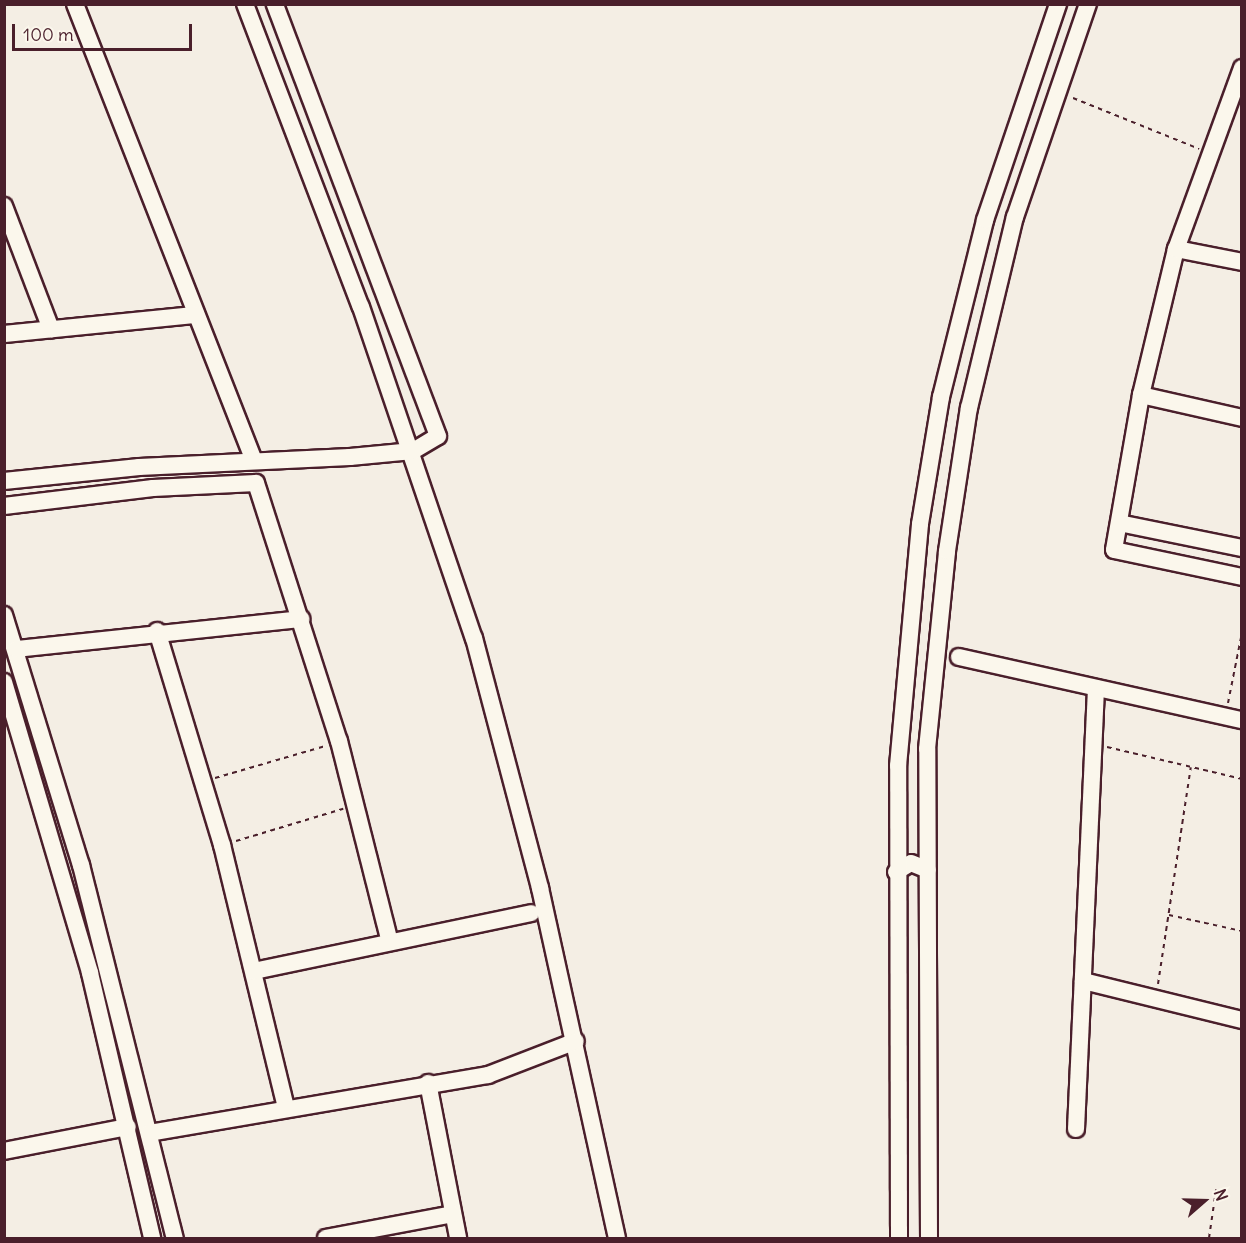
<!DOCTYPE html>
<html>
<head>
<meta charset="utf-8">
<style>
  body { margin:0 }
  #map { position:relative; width:1246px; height:1243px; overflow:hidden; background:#f4eee4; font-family:Delius,sans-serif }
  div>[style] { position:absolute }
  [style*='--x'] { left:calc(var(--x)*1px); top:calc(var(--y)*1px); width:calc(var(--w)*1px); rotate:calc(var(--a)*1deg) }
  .path>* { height:2px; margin-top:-1px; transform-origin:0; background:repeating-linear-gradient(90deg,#4a1f2b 0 4.5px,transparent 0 9px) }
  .roads { filter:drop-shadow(2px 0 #4a1f2b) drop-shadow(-2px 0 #4a1f2b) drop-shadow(0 2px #4a1f2b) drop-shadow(0 -2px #4a1f2b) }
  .minor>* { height:16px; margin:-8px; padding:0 8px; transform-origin:8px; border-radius:8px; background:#fbf7ec }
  span { translate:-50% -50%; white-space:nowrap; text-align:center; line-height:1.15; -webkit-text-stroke:4.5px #fbf7ec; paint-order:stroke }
  .frame { position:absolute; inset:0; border:6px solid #4a1f2b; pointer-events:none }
  .north { position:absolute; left:1174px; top:1171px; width:60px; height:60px; -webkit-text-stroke:4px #fbf7ec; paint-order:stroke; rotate:70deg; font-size:16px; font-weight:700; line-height:24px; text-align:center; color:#4a1f2b }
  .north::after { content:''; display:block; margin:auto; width:21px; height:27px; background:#4a1f2b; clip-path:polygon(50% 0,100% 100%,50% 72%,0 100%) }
  .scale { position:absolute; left:12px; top:24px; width:180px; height:27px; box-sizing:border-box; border:3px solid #4a1f2b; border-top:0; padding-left:8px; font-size:18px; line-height:21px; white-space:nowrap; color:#4a1f2b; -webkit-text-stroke:4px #fbf7ec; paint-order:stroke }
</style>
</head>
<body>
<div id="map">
  <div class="path">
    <div style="--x:1073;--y:98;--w:136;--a:22"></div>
    <div style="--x:1228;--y:703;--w:72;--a:-78.8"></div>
    <div style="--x:1107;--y:747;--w:139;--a:13.3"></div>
    <div style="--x:215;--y:778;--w:115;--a:-16.2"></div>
    <div style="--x:236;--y:841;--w:112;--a:-16.7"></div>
    <div style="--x:1169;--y:915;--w:75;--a:12.4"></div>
    <div style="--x:1158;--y:984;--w:219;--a:-81.4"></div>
    <div style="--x:1209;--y:1238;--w:49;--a:-81.7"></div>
  </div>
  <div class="roads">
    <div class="minor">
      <div style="--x:75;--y:4;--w:490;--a:68.6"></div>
      <div style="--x:245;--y:4;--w:324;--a:69.1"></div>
      <div style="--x:361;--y:307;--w:350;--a:71.2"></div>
      <div style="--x:474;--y:638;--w:259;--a:75.2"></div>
      <div style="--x:540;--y:888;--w:358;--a:77.6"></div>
      <div style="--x:1242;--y:68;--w:193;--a:110"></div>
      <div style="--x:1176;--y:249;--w:150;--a:103.5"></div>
      <div style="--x:1141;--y:395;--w:157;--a:99.9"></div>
      <div style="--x:1114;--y:550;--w:131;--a:11.9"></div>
      <div style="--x:4;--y:206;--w:132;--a:69.1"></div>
      <div style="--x:1176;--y:249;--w:67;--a:11.1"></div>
      <div style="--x:4;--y:334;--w:193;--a:-5.7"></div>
      <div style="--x:1141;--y:395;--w:104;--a:12.8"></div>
      <div style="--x:4;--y:481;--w:136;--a:-5.9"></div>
      <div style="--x:139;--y:467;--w:211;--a:-2.7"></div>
      <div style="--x:350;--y:457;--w:63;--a:-5.4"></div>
      <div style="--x:413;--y:451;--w:29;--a:-31"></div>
      <div style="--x:438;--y:436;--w:462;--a:-110.7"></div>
      <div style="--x:4;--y:506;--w:150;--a:-6.9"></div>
      <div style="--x:153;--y:488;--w:103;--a:-2.8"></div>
      <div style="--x:256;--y:483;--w:271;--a:72.2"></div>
      <div style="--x:339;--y:741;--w:207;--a:75.8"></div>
      <div style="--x:1119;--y:523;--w:126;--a:11.5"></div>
      <div style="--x:4;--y:615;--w:262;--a:72.9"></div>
      <div style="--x:81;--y:865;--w:385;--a:75.9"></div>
      <div style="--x:157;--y:631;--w:224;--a:73.1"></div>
      <div style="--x:222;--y:845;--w:271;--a:76.3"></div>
      <div style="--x:16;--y:649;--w:287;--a:-6"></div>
      <div style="--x:959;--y:657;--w:290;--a:12.6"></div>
      <div style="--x:4;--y:682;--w:303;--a:73.5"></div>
      <div style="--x:90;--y:973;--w:272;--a:76.8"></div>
      <div style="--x:896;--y:872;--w:17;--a:-31"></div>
      <div style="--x:911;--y:863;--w:18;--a:22"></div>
      <div style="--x:254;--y:971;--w:283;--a:-11.8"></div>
      <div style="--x:1083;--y:981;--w:164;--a:13.8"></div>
      <div style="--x:428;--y:1083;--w:158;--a:79"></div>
      <div style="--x:1076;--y:1129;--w:441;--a:-87.4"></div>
      <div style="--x:149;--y:1133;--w:344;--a:-9.7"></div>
      <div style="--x:488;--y:1075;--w:94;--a:-21.1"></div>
      <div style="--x:4;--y:1151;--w:126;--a:-11"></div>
      <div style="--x:326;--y:1238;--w:129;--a:-10.7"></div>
      <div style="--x:899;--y:1238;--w:472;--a:-90.1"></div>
      <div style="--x:898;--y:766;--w:243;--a:-84.8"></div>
      <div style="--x:920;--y:524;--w:129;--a:-80.6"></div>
      <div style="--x:941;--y:397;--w:182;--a:-76"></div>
      <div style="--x:985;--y:220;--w:228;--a:-71.3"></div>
      <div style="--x:929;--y:1238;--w:489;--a:-90.2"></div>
      <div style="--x:927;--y:749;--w:199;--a:-84.2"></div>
      <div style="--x:947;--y:551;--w:145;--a:-81.3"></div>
      <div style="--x:969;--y:408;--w:196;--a:-76.5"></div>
      <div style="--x:1015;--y:217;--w:225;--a:-71.1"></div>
    </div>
  </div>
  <div class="frame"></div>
  <div class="north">N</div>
  <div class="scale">100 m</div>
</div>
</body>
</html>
